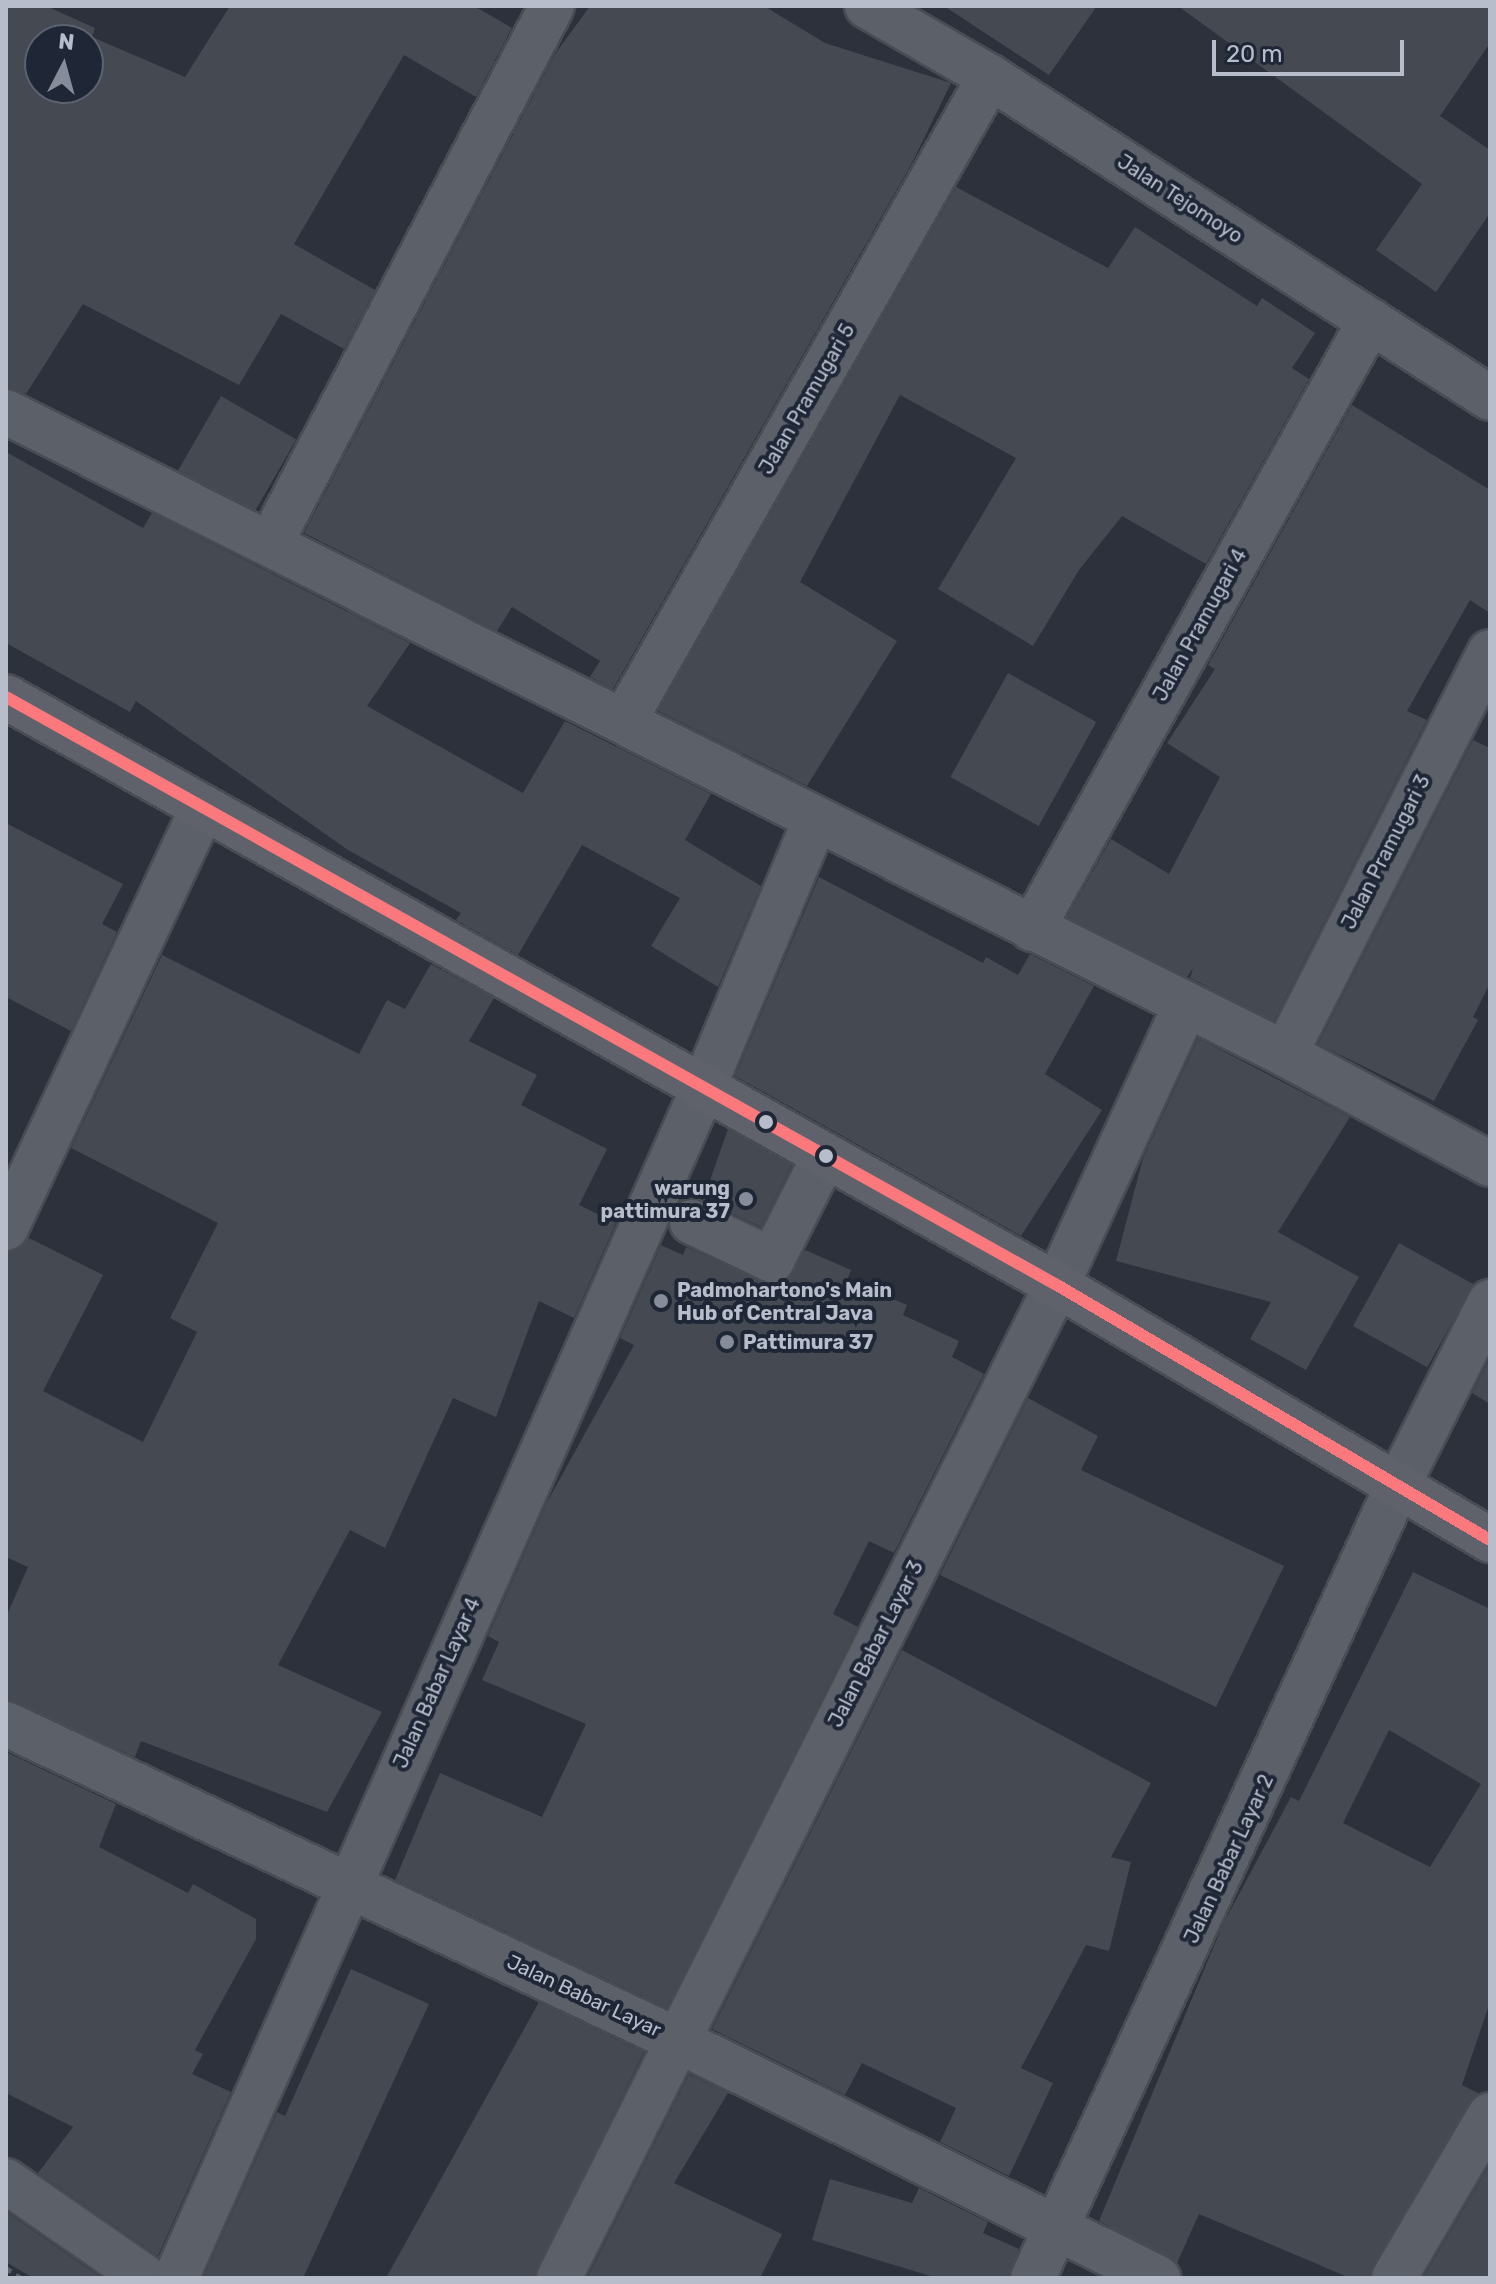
<!DOCTYPE html>
<html>
<head>
<meta charset="utf-8">
<style>
  body { margin:0 }
  #map { position:relative; width:1496px; height:2284px; overflow:hidden; background:#2c313b; font-family:Rubik,sans-serif }
  div>[style] { position:absolute }
  [style*='--x'] { left:calc(var(--x)*1px); top:calc(var(--y)*1px); width:calc(var(--w)*1px); rotate:calc(var(--a)*1deg) }
  .building>* { inset:0; background:#454952; transform-origin:0 0 }
  .path>* { height:5px; margin-top:-2.5px; transform-origin:0; background:repeating-linear-gradient(90deg,#5a5f65 0 6px,transparent 0 12px) }
  .roads { filter:drop-shadow(2px 0 #484c53) drop-shadow(-2px 0 #484c53) drop-shadow(0 2px #484c53) drop-shadow(0 -2px #484c53) }
  .minor>* { height:44px; margin:-22px; padding:0 22px; transform-origin:22px; border-radius:22px; background:#5c6069 }
  .major>* { height:44px; margin:-22px; padding:0 22px; transform-origin:22px; border-radius:22px; background:#5f626a }
  .bus-1>* { height:12px; margin:-6px; padding:0 6px; transform-origin:6px; border-radius:6px; background:#fb797c }
  .dots>* { width:22px; height:22px; translate:-50% -50%; box-sizing:border-box; border:4px solid #1f2636; border-radius:50% }
  span { translate:-50% -50%; white-space:nowrap; text-align:center; line-height:1.15; -webkit-text-stroke:8px #1f2636; paint-order:stroke }
  .street-label { font-size:20px; color:#b7bdcb }
  .poi-label { font-size:20px; color:#b7bdcb; font-weight:700 }
  .right { translate:-100% -50%; text-align:right }
  .left { translate:0 -50%; text-align:left }
  .frame { position:absolute; inset:0; border:8px solid #b7bdcb; pointer-events:none }
  .north { position:absolute; left:24px; top:24px; width:80px; height:80px; box-sizing:border-box; background:#1f2636; border:2px solid #5c6272; border-radius:50%; rotate:6deg; font-size:22px; font-weight:700; line-height:32px; text-align:center; color:#b7bdcb }
  .north::after { content:''; display:block; margin:auto; width:28px; height:36px; background:#868c99; clip-path:polygon(50% 0,100% 100%,50% 72%,0 100%) }
  .scale { position:absolute; left:1212px; top:40px; width:192px; height:36px; box-sizing:border-box; border:4px solid #b7bdcb; border-top:0; padding-left:10px; font-size:24px; line-height:28px; white-space:nowrap; color:#b7bdcb; -webkit-text-stroke:6px #1f2636; paint-order:stroke }
</style>
</head>
<body>
<div id="map">
  <div class="building">
    <div style="clip-path:polygon(evenodd,6px 6px,46px 6px,95px 28px,92px 37px,185px 77px,230px 6px,474px 6px,512px 28px,476px 97px,404px 55px,294px 244px,375px 290px,344px 349px,281px 314px,239px 385px,83px 304px,26px 394px,6px 387px,6px 6px,40px 40px,88px 40px,88px 88px,40px 88px,40px 40px)"></div>
    <div style="clip-path:polygon(590px 6px,764px 6px,825px 43px,951px 83px,912px 163px,613px 689px,590px 677px,600px 661px,512px 607px,497px 631px,304px 533px,555px 54px)"></div>
    <div style="clip-path:polygon(944px 6px,1097px 6px,1049px 75px)"></div>
    <div style="clip-path:polygon(1178px 6px,1490px 6px,1490px 43px,1440px 116px,1490px 150px,1490px 213px,1436px 292px,1376px 250px,1422px 184px)"></div>
    <div style="clip-path:polygon(956px 187px,1108px 268px,1135px 227px,1257px 306px,1262px 298px,1315px 333px,1292px 368px,1309px 379px,1206px 564px,1122px 516px,1079px 570px,1033px 646px,938px 589px,1016px 458px,900px 395px,800px 582px,897px 641px,807px 786px,658px 711px)"></div>
    <div style="left:221px;top:396px;width:87px;height:86px;rotate:30deg"></div>
    <div style="clip-path:polygon(1352px 405px,1490px 490px,1490px 613px,1470px 600px,1407px 711px,1427px 720px,1274px 1021px,1190px 978px,1193px 968px,1187px 977px,1067px 917px,1111px 839px,1169px 874px,1220px 777px,1167px 743px,1215px 669px,1208px 665px)"></div>
    <div style="clip-path:polygon(6px 452px,143px 528px,152px 513px,410px 643px,367px 706px,523px 793px,565px 721px,711px 794px,685px 840px,761px 886px,718px 987px,651px 946px,680px 898px,582px 845px,518px 955px,456px 920px,461px 913px,348px 850px,136px 701px,130px 712px,6px 643px)"></div>
    <div style="left:1008px;top:673px;width:101px;height:119px;rotate:29deg"></div>
    <div style="clip-path:polygon(1473px 740px,1490px 748px,1490px 983px,1473px 1017px,1478px 1020px,1434px 1101px,1318px 1044px)"></div>
    <div style="clip-path:polygon(6px 823px,123px 884px,102px 924px,117px 932px,71px 1031px,6px 997px)"></div>
    <div style="clip-path:polygon(819px 877px,983px 963px,986px 957px,1018px 975px,1030px 954px,1094px 986px,1045px 1074px,1102px 1110px,1021px 1236px,735px 1076px)"></div>
    <div style="clip-path:polygon(162px 955px,359px 1054px,387px 1000px,405px 1009px,431px 964px,494px 998px,469px 1041px,537px 1075px,521px 1105px,607px 1149px,579px 1205px,616px 1223px,574px 1318px,539px 1301px,496px 1417px,453px 1398px,385px 1548px,350px 1530px,278px 1665px,382px 1712px,327px 1812px,141px 1741px,135px 1757px,6px 1699px,6px 1617px,28px 1567px,6px 1557px,6px 1253px,29px 1238px,103px 1275px,43px 1391px,143px 1442px,197px 1332px,170px 1318px,218px 1223px,71px 1148px)"></div>
    <div style="clip-path:polygon(1198px 1038px,1350px 1117px,1278px 1232px,1359px 1277px,1306px 1370px,1250px 1339px,1271px 1302px,1116px 1261px,1143px 1158px)"></div>
    <div style="clip-path:polygon(728px 1129px,792px 1165px,761px 1227px,703px 1200px)"></div>
    <div style="left:1399px;top:1243px;width:85px;height:95px;rotate:29deg"></div>
    <div style="clip-path:polygon(661px 1245px,683px 1255px,686px 1247px,773px 1285px,786px 1280px,805px 1250px,851px 1270px,847px 1280px,907px 1305px,903px 1315px,959px 1341px,952px 1357px,984px 1374px,894px 1553px,869px 1541px,833px 1614px,858px 1627px,667px 2008px,395px 1880px,440px 1773px,542px 1817px,586px 1724px,482px 1680px,499px 1642px,488px 1636px,547px 1502px,634px 1345px,620px 1338px)"></div>
    <div style="clip-path:polygon(1490px 1358px,1490px 1404px,1472px 1393px)"></div>
    <div style="clip-path:polygon(1028px 1398px,1098px 1436px,1081px 1470px,1284px 1566px,1216px 1707px,940px 1575px)"></div>
    <div style="clip-path:polygon(evenodd,1413px 1572px,1490px 1609px,1490px 2002px,1462px 2085px,1478px 2093px,1369px 2278px,1350px 2278px,1199px 2214px,1177px 2263px,1099px 2221px,1224px 1922px,1291px 1797px,1299px 1801px,1413px 1572px,1389px 1730px,1481px 1784px,1430px 1867px,1343px 1823px,1389px 1730px)"></div>
    <div style="clip-path:polygon(902px 1650px,1151px 1783px,1111px 1857px,1131px 1862px,1109px 1951px,1086px 1945px,1021px 2068px,1053px 2083px,1009px 2176px,940px 2142px,956px 2108px,862px 2063px,845px 2095px,712px 2029px)"></div>
    <div style="clip-path:polygon(6px 1752px,116px 1804px,99px 1847px,188px 1893px,193px 1884px,256px 1919px,256px 1939px,195px 2050px,203px 2054px,192px 2074px,231px 2092px,158px 2256px,38px 2173px,73px 2127px,6px 2093px)"></div>
    <div style="clip-path:polygon(351px 1969px,429px 2004px,303px 2278px,203px 2278px,277px 2112px,285px 2116px)"></div>
    <div style="clip-path:polygon(539px 2002px,644px 2052px,534px 2278px,386px 2278px)"></div>
    <div style="clip-path:polygon(689px 2074px,728px 2093px,674px 2183px,782px 2234px,760px 2278px,587px 2278px)"></div>
    <div style="clip-path:polygon(1490px 2164px,1490px 2278px,1423px 2278px)"></div>
    <div style="clip-path:polygon(830px 2179px,912px 2203px,919px 2188px,988px 2222px,983px 2233px,1019px 2249px,1008px 2278px,937px 2278px,812px 2240px)"></div>
    <div style="clip-path:polygon(8px 2213px,102px 2278px,33px 2278px,6px 2262px)"></div>
  </div>
  <div class="path">
    <div style="--x:6;--y:2268;--w:18;--a:34"></div>
  </div>
  <div class="roads">
    <div class="minor">
      <div style="--x:867;--y:6;--w:142;--a:30"></div>
      <div style="--x:990;--y:77;--w:594;--a:32.7"></div>
      <div style="--x:6;--y:412;--w:1431;--a:26.65"></div>
      <div style="--x:1285;--y:1054;--w:233;--a:28.2"></div>
      <div style="--x:272;--y:540;--w:603;--a:-62.33"></div>
      <div style="--x:624;--y:721;--w:741;--a:-60.39"></div>
      <div style="--x:1032;--y:929;--w:696;--a:-60.93"></div>
      <div style="--x:1285;--y:1054;--w:451;--a:-63"></div>
      <div style="--x:692;--y:1222;--w:89;--a:25.4"></div>
      <div style="--x:772;--y:1260;--w:115;--a:-63.2"></div>
      <div style="--x:6;--y:1228;--w:464;--a:-64.9"></div>
      <div style="--x:6;--y:1724;--w:742;--a:25.22"></div>
      <div style="--x:677;--y:2040;--w:537;--a:26.33"></div>
      <div style="--x:6;--y:2181;--w:170;--a:34.7"></div>
      <div style="--x:176;--y:2278;--w:1298;--a:-66.1"></div>
      <div style="--x:702;--y:1091;--w:295;--a:-67.3"></div>
      <div style="--x:559;--y:2278;--w:1111;--a:-63.37"></div>
      <div style="--x:1057;--y:1285;--w:306;--a:-65.3"></div>
      <div style="--x:1033;--y:2278;--w:873;--a:-65.28"></div>
      <div style="--x:1398;--y:1485;--w:205;--a:-63.3"></div>
      <div style="--x:1394;--y:2278;--w:189;--a:-59.5"></div>
    </div>
    <div class="major">
      <div style="--x:6;--y:697;--w:1204;--a:29.23"></div>
      <div style="--x:1057;--y:1285;--w:503;--a:30.49"></div>
    </div>
  </div>
  <div class="bus-1">
    <div style="--x:6;--y:697;--w:1204;--a:29.23"></div>
    <div style="--x:1057;--y:1285;--w:503;--a:30.49"></div>
  </div>
  <div class="dots">
    <div style="left:766px;top:1122px;background:#b7bdcb"></div>
    <div style="left:826px;top:1156px;background:#b7bdcb"></div>
    <div style="left:746px;top:1199px;background:#868c99"></div>
    <div style="left:661px;top:1301px;background:#868c99"></div>
    <div style="left:727px;top:1342px;background:#868c99"></div>
  </div>
  <div class="street-label">
    <span style="left:1180px;top:199px;rotate:33deg">Jalan Tejomoyo</span>
    <span style="left:807px;top:399px;rotate:-60deg">Jalan Pramugari 5</span>
    <span style="left:1200px;top:625px;rotate:-61deg">Jalan Pramugari 4</span>
    <span style="left:1386px;top:852px;rotate:-63deg">Jalan Pramugari 3</span>
    <span style="left:876px;top:1644px;rotate:-63deg">Jalan Babar Layar 3</span>
    <span style="left:437px;top:1683px;rotate:-66deg">Jalan Babar Layar 4</span>
    <span style="left:1229px;top:1859px;rotate:-65deg">Jalan Babar Layar 2</span>
    <span style="left:584px;top:1996px;rotate:25deg">Jalan Babar Layar</span>
  </div>
  <div class="poi-label">
    <span class="right" style="left:730px;top:1200px">warung<br>pattimura 37</span>
    <span class="left" style="left:677px;top:1302px">Padmohartono's Main<br>Hub of Central Java</span>
    <span class="left" style="left:743px;top:1342px">Pattimura 37</span>
  </div>
  <div class="frame"></div>
  <div class="north">N</div>
  <div class="scale">20 m</div>
</div>
</body>
</html>
